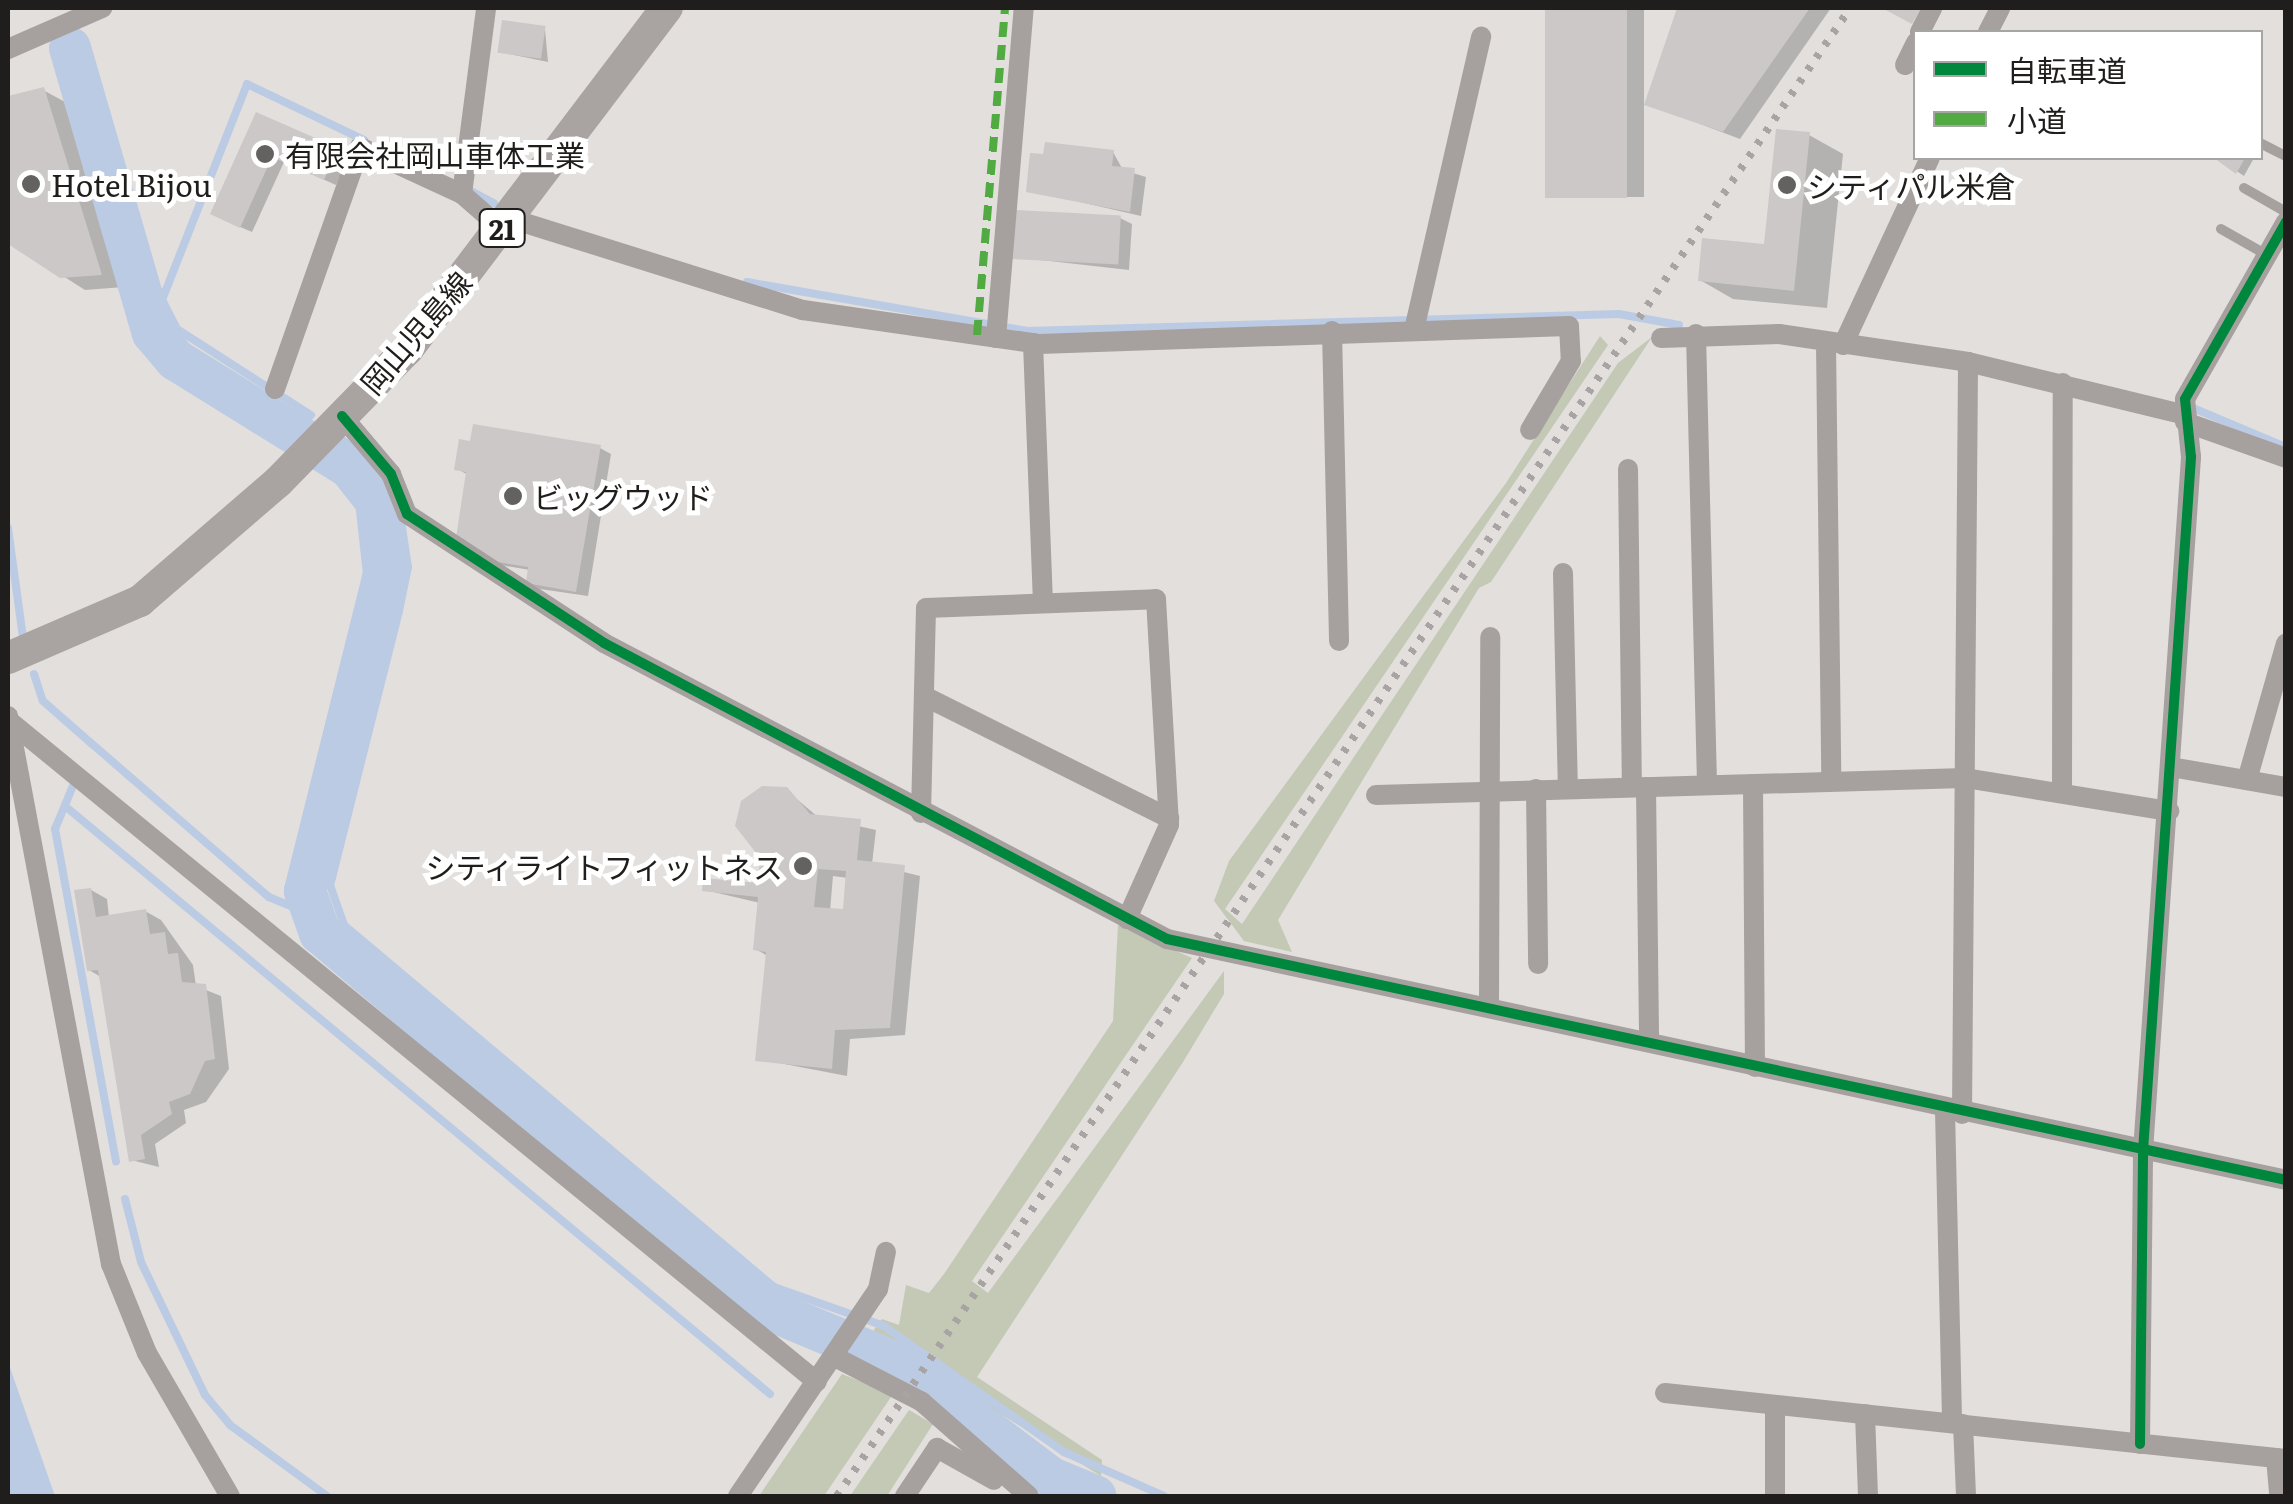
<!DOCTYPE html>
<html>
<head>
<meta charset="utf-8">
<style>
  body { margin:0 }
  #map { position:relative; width:2293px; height:1504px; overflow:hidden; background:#e2dfdd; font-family:Literata,"Noto Sans JP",serif }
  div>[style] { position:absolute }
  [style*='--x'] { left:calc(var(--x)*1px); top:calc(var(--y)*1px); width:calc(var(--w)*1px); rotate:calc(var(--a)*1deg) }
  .green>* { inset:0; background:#c3c9b5 }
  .water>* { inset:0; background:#bccbe4 }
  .shadow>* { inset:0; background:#0003; transform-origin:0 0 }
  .stream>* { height:8px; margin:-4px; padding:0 4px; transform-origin:4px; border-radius:4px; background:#bccbe4 }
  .river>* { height:42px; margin:-21px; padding:0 21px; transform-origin:21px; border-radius:21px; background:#bccbe4 }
  .building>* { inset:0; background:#cbc8c7; transform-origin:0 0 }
  .service>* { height:10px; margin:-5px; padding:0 5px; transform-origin:5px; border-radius:5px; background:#a6a19e }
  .minor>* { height:20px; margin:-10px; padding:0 10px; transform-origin:10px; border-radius:10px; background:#a6a19e }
  .primary>* { height:32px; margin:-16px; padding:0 16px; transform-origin:16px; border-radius:16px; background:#a9a3a1 }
  .rail>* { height:8px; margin-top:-4px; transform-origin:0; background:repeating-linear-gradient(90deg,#a8a4a3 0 5px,transparent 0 15px) }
  .quiet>* { height:8px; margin-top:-4px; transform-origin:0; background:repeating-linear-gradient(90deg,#52aa43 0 15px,transparent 0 23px) }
  .cycleway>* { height:10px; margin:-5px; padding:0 5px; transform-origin:5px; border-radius:5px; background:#00873e }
  .dots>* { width:28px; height:28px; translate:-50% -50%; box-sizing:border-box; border:5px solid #fff; border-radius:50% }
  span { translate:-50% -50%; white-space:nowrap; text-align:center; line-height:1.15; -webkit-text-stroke:10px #fff; paint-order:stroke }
  .shield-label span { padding:2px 8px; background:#fff; border:2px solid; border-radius:8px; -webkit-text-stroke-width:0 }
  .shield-label { font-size:28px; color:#1f1e1c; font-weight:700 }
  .poi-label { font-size:30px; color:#1f1e1c }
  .left { translate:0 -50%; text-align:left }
  .right { translate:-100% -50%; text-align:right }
  .street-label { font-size:30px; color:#1f1e1c }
  .frame { position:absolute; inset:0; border:10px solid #1f1e1c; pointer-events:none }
  .legend { position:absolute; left:1913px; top:30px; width:350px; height:130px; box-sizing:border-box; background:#fff; border:2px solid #a5a5a4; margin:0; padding:12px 18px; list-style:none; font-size:30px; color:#1f1e1c }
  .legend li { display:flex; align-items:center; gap:20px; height:50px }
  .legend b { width:50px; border:2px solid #a5a5a4 }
</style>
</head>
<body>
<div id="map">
  <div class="green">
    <div style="clip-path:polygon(1600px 336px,1608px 345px,1225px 909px,1242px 924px,1618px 363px,1652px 337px,1491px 582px,1479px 588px,1278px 920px,1292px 952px,1244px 941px,1214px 901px,1229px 861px,1506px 483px)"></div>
    <div style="clip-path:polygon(1118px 925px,1192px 958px,972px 1281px,988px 1293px,1224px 971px,1224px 994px,1183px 1062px,977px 1377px,1102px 1460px,1101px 1476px,871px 1334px,882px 1319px,899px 1325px,906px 1285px,929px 1293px,944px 1274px,1113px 1021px)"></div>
    <div style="clip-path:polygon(842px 1374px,893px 1394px,824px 1496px,759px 1496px)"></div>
    <div style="clip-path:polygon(909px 1410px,933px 1424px,887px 1496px,850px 1496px)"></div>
  </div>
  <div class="water">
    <div style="clip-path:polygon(8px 1362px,55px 1496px,8px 1496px)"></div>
  </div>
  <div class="shadow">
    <div style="left:1548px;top:8px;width:96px;height:189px"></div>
    <div style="clip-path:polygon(1680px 8px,1831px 8px,1740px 139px,1647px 104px)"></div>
    <div style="clip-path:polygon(545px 29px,548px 62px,500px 52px)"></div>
    <div style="clip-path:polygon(43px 90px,67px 103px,124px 287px,85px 290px,8px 241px,8px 99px)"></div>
    <div style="clip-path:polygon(257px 115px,348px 157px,336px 185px,284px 162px,252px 232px,224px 220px)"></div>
    <div style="clip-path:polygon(1809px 135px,1843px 154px,1827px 308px,1733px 299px,1700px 280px,1766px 247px)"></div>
    <div style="clip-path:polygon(1113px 152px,1123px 170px,1146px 177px,1141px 216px,1028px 190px)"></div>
    <div style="clip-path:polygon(2217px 158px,2254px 158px,2244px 176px)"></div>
    <div style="clip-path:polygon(1120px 218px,1132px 224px,1129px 270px,1014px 257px)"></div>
    <div style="clip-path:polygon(600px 448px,611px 454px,588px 596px,540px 589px,528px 582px,530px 570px,494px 564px,468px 475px,456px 468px)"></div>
    <div style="clip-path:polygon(evenodd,786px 790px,818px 817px,876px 830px,872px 864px,920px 876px,905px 1035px,850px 1039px,847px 1076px,758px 1059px,768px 956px,755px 949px,760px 903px,705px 890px,760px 886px,786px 790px,833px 876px,848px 878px,845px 912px,830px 911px,833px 876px)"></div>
    <div style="clip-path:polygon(91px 890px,107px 899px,109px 917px,145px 911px,161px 920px,193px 965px,196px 986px,221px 996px,229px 1069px,206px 1102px,184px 1110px,186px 1123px,155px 1144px,159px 1167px,131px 1160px,101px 977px,89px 970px)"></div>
  </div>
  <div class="stream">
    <div style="--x:471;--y:191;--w:26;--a:28"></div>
    <div style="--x:747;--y:282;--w:285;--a:9.9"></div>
    <div style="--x:1028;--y:331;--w:591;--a:-1.65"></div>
    <div style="--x:1619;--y:314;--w:61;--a:10.4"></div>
    <div style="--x:2193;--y:408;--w:101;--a:22.8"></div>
    <div style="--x:311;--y:415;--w:159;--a:-147.3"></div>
    <div style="--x:177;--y:329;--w:33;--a:-117"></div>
    <div style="--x:162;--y:300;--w:232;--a:-68.5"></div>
    <div style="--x:247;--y:84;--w:130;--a:25.6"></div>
    <div style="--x:344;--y:441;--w:35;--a:40"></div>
    <div style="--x:400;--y:514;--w:54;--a:81.4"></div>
    <div style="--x:408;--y:567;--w:45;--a:101.6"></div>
    <div style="--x:399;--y:611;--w:283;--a:104.1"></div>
    <div style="--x:330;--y:885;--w:42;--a:70.7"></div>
    <div style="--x:344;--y:925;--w:562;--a:40.09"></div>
    <div style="--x:774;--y:1287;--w:117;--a:19.5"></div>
    <div style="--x:884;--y:1326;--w:220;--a:35"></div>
    <div style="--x:1064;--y:1452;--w:109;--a:23.7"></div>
    <div style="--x:8;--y:528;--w:111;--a:82.2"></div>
    <div style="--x:34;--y:674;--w:28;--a:72"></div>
    <div style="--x:43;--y:701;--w:64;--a:41.2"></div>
    <div style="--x:91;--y:743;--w:235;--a:40.9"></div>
    <div style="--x:269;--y:897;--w:41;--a:22.8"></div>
    <div style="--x:75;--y:781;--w:52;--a:112.6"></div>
    <div style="--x:55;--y:829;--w:338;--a:79.6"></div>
    <div style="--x:65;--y:806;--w:918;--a:39.83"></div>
    <div style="--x:125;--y:1199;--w:65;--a:75.7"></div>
    <div style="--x:141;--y:1262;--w:148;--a:64.3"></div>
    <div style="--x:205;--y:1395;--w:39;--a:50"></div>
    <div style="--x:230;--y:1425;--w:120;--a:36.2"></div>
  </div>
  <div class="river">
    <div style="--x:70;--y:48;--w:297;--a:73.8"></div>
    <div style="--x:153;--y:333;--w:35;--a:50"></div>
    <div style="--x:176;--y:360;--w:205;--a:31.8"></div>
    <div style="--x:350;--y:468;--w:42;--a:51.8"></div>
    <div style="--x:376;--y:501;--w:73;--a:83.7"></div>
    <div style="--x:384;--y:574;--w:327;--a:104"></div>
    <div style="--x:305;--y:891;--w:45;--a:70.3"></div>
    <div style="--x:320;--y:933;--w:582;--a:40.12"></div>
    <div style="--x:765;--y:1308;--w:147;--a:22.7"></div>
    <div style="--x:901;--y:1365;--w:188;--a:37"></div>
    <div style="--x:1051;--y:1478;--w:48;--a:22.2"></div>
  </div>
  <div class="building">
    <div style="left:1545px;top:8px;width:82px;height:190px"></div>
    <div style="clip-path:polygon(1677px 8px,1810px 8px,1723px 132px,1644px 105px)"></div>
    <div style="clip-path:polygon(1882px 8px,1921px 8px,1912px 24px)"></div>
    <div style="left:502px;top:20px;width:44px;height:33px;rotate:8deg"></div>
    <div style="clip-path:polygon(44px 87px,102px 275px,60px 278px,8px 244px,8px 96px)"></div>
    <div style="clip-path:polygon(256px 112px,338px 148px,324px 180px,272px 157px,240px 228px,210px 214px)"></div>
    <div style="clip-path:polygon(1776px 129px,1810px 132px,1794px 291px,1698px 281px,1702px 238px,1764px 244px)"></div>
    <div style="clip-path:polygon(1045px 142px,1114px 150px,1112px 166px,1135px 168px,1130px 212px,1026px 192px,1030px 153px,1043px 154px)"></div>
    <div style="clip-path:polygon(2214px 158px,2245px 158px,2236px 174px)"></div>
    <div style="left:1014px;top:210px;width:107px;height:49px;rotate:3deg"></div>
    <div style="clip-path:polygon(473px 424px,601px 445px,576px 592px,526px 583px,528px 567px,480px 559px,456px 538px,466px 472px,454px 470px,459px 439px,470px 441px)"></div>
    <div style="clip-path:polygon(evenodd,762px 786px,787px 787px,810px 814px,861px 819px,857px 860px,905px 865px,890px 1028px,835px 1030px,832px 1069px,755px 1061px,766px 952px,753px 950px,758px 897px,702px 891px,703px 878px,758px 883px,760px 858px,735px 826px,741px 801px,762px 786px,818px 869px,846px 871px,843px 909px,814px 907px,818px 869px)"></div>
    <div style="clip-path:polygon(91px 888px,96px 917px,146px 909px,150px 934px,165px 932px,168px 954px,178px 953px,182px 982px,206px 984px,215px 1059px,205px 1061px,190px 1094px,169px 1102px,172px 1114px,141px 1135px,145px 1159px,129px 1162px,98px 970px,87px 971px,74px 890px)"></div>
  </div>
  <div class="service">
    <div style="--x:2260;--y:143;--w:29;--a:27"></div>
    <div style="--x:2244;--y:188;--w:48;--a:29.7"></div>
    <div style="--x:2221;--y:229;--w:53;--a:29.5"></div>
  </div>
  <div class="minor">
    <div style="--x:1920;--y:32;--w:27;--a:-63"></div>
    <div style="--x:1988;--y:32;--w:27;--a:-63"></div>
    <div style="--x:8;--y:49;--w:103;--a:-23.6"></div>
    <div style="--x:1905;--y:65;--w:25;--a:-64"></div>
    <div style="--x:462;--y:194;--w:188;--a:-82.6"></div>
    <div style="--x:509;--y:218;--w:308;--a:17.4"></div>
    <div style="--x:803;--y:310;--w:238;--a:8.2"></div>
    <div style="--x:1039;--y:344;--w:530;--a:-1.95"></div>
    <div style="--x:1569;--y:326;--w:35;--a:87"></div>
    <div style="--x:1571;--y:361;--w:80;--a:120.7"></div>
    <div style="--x:1414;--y:330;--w:301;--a:-77.1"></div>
    <div style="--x:1332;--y:331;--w:310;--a:88.7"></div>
    <div style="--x:1696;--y:334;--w:451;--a:88.6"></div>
    <div style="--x:996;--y:338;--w:331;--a:-85.2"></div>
    <div style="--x:1661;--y:338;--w:118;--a:-1.9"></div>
    <div style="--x:1779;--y:334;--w:191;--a:8.4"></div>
    <div style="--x:1968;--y:362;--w:223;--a:13.7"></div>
    <div style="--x:1033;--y:343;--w:259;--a:87.8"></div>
    <div style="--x:1826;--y:343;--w:438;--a:89.3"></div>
    <div style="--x:1843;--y:345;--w:206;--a:-65.1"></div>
    <div style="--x:275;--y:389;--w:256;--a:-70.6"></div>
    <div style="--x:360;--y:147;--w:112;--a:24.7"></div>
    <div style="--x:462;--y:194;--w:52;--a:41.1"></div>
    <div style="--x:342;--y:416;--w:76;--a:49.8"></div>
    <div style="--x:391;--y:474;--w:43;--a:68.2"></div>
    <div style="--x:407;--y:514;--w:235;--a:33.2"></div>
    <div style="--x:604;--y:643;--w:636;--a:27.73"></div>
    <div style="--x:1167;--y:939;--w:1145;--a:12.15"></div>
    <div style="--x:2185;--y:422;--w:107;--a:19.6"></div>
    <div style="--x:1628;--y:469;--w:318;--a:89.3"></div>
    <div style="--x:1563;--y:573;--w:216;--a:88.7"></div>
    <div style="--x:924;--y:696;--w:274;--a:26.5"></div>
    <div style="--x:8;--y:716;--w:558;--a:79.36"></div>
    <div style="--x:111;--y:1264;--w:96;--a:68"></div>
    <div style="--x:147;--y:1353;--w:165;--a:59.9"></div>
    <div style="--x:8;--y:720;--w:1045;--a:39.29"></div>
    <div style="--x:2171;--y:767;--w:117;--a:9.9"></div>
    <div style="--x:2247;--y:780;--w:142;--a:-74.1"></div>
    <div style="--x:1753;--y:784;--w:283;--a:89.6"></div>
    <div style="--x:1646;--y:787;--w:255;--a:89.3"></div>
    <div style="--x:1536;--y:789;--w:175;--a:89.3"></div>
    <div style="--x:2062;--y:793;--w:410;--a:-89.9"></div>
    <div style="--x:1376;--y:795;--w:589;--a:-1.65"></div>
    <div style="--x:1965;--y:778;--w:207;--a:9.2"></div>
    <div style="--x:921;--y:813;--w:205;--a:-88.6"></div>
    <div style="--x:926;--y:608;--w:230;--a:-2.2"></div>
    <div style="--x:1156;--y:599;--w:226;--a:86.7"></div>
    <div style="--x:1169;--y:825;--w:103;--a:114.1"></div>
    <div style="--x:1489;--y:1004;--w:367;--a:-89.8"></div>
    <div style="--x:1945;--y:1110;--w:313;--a:88.7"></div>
    <div style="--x:1962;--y:1114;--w:752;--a:-89.54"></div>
    <div style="--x:835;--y:1357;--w:98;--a:27.3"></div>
    <div style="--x:922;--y:1402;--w:142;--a:41.3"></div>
    <div style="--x:1665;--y:1393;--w:624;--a:6.07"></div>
    <div style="--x:1775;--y:1405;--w:91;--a:90"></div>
    <div style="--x:1865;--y:1414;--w:82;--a:87.9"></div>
    <div style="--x:1963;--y:1424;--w:72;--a:87.6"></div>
    <div style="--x:2140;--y:1444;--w:293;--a:-89.4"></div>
    <div style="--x:2143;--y:1151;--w:696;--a:-86.04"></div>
    <div style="--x:2191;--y:457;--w:58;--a:-95.9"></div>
    <div style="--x:2185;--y:399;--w:204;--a:-60.3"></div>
    <div style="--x:2276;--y:1458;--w:38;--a:85"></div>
    <div style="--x:738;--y:1496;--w:250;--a:-55.9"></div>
    <div style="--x:878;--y:1289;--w:38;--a:-78"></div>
    <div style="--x:905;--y:1496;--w:58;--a:-56.3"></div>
    <div style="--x:937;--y:1448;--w:65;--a:29.3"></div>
  </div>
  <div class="primary">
    <div style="--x:8;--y:658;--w:144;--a:-23.4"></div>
    <div style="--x:140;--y:601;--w:182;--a:-40.8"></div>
    <div style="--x:278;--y:482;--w:185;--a:-45.7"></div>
    <div style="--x:407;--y:350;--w:430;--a:-52.8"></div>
  </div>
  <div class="rail">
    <div style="--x:837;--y:1496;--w:1800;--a:-55.75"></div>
  </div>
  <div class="quiet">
    <div style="--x:977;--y:335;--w:328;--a:-85.1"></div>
  </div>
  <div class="cycleway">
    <div style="--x:342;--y:416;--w:76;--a:49.8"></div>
    <div style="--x:391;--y:474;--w:43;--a:68.2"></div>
    <div style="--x:407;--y:514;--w:235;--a:33.2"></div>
    <div style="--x:604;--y:643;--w:636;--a:27.73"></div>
    <div style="--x:1167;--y:939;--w:1145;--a:12.15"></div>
    <div style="--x:2140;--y:1444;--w:293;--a:-89.4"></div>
    <div style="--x:2143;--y:1151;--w:696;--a:-86.04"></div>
    <div style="--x:2191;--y:457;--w:58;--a:-95.9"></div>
    <div style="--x:2185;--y:399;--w:204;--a:-60.3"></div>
  </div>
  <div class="dots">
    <div style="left:265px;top:154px;background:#636260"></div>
    <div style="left:31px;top:184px;background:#636260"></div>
    <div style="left:1787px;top:185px;background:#636260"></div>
    <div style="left:513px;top:496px;background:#636260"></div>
    <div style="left:803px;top:866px;background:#636260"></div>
  </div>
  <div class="shield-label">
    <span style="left:502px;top:228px">21</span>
  </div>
  <div class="poi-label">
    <span class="left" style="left:285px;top:154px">有限会社岡山車体工業</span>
    <span class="left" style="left:51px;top:184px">Hotel Bijou</span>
    <span class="left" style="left:1807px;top:185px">シティパル米倉</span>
    <span class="left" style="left:533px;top:496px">ビッグウッド</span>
    <span class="right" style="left:783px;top:866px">シティライトフィットネス</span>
  </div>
  <div class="street-label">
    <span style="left:415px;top:332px;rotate:-49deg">岡山児島線</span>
  </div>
  <div class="frame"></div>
  <ul class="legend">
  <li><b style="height:12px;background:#00873e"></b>自転車道</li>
  <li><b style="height:12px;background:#52aa43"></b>小道</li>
  </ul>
</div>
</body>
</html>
